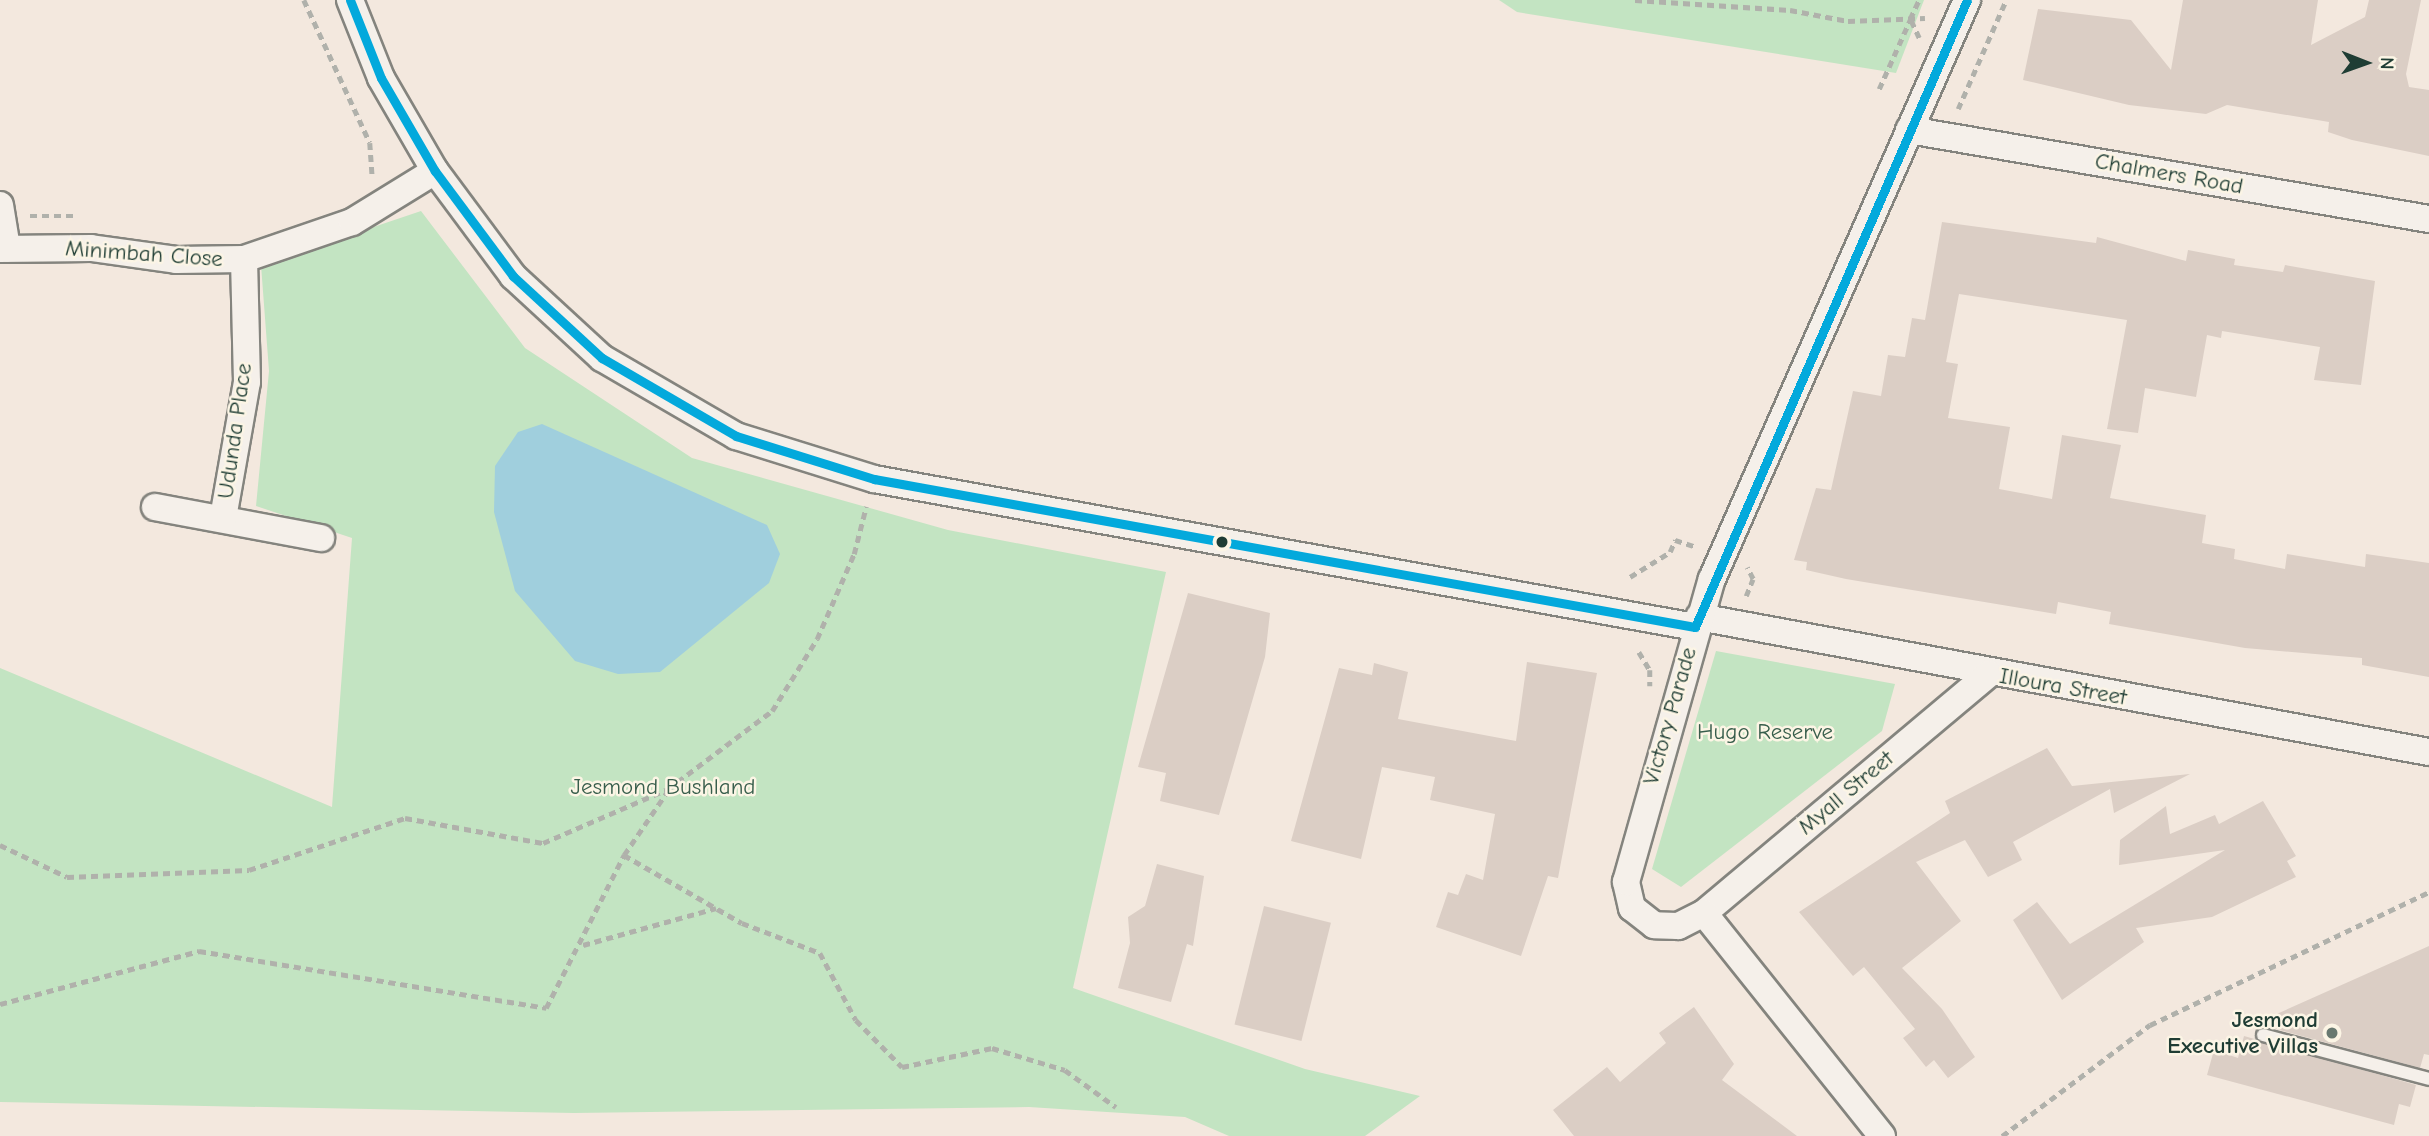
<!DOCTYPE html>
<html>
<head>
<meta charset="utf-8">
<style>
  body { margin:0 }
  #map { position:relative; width:2429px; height:1136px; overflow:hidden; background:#f3e8de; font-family:"Comic Neue",sans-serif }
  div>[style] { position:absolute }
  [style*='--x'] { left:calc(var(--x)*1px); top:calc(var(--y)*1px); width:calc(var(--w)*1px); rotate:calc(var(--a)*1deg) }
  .green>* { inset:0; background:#c3e4c2 }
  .water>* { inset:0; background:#a0cfdd }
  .building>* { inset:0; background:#dbcec5; transform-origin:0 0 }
  .path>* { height:4.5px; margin-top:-2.25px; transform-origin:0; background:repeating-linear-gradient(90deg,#b0b1ab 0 7px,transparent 0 12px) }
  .roads { filter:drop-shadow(2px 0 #84847e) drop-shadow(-2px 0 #84847e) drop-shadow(0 2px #84847e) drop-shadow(0 -2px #84847e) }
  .service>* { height:12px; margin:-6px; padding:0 6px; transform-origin:6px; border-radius:6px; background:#f5f0ea }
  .minor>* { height:26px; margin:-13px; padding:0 13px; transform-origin:13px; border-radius:13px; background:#f5f0ea }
  .bus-1>* { height:9px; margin:-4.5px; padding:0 4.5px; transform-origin:4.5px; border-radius:4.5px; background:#03a9dc }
  .dots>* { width:19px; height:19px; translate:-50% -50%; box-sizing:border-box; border:4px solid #fcf5e5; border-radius:50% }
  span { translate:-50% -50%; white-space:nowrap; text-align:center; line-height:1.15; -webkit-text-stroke:5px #fcf5e5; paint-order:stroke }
  .street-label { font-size:23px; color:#1f3d34 }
  .park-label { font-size:23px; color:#385e4c }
  .poi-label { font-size:23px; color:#1f3d34; font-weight:700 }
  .right { translate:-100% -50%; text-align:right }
  .north { position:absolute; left:2331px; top:28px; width:70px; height:70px; -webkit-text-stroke:5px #fcf5e5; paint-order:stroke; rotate:91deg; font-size:19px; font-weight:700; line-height:28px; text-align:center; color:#1f3d34 }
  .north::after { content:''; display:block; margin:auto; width:24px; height:32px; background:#1f3d34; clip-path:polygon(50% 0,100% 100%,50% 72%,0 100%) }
</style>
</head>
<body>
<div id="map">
  <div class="green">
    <div style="clip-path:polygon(1499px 0,1924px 0,1896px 73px,1517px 12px)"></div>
    <div style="clip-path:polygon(421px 211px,525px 348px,692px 458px,948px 530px,1166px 572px,1073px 988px,1305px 1069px,1420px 1096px,1365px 1136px,1229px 1136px,1185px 1117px,1029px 1107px,574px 1113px,0 1102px,0 668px,332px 807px,352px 538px,256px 506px,269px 371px,261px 265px)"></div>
    <div style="clip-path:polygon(1716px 651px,1895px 684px,1882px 731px,1681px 887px,1652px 869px)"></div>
  </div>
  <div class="water">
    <div style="clip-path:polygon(542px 424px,767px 525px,780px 554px,769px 583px,660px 672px,618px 674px,575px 661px,515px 591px,494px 512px,495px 466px,518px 432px)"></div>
  </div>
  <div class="building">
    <div style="clip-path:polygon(2183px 0,2318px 0,2311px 45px,2365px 17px,2369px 0,2421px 0,2406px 74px,2409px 87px,2429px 90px,2429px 156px,2352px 140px,2328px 132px,2329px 122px,2227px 105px,2206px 114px,2129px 105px,2023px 80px,2038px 9px,2131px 20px,2171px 70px)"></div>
    <div style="clip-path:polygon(1942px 222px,2096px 243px,2097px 237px,2186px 261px,2188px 250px,2235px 259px,2234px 265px,2283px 272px,2285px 265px,2375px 281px,2361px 385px,2314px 380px,2320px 347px,2222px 331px,2221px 338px,2207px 335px,2196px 397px,2145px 388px,2138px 433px,2107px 429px,2127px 320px,1959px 294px,1946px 362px,1958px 364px,1948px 418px,2010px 427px,1999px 489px,2052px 499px,2062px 435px,2121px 445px,2110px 498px,2206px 515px,2202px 543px,2235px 549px,2234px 559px,2285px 569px,2287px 554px,2365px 567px,2366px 554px,2429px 563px,2429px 677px,2362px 665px,2362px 658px,2245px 648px,2109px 624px,2111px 612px,2058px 602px,2056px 614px,1846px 579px,1806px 570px,1807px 562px,1794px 560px,1816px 488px,1831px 490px,1853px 391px,1881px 396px,1888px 355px,1905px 357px,1912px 318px,1925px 320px)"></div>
    <div style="clip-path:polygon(1188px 593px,1270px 613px,1265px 657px,1219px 815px,1160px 801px,1166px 773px,1138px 767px)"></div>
    <div style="clip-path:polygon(1527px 662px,1597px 673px,1558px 878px,1548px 876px,1521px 956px,1436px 927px,1448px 892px,1458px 895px,1466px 874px,1483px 880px,1495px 814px,1430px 800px,1435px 777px,1382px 767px,1361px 859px,1291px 841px,1339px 668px,1372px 675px,1374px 663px,1408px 672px,1398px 719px,1516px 741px)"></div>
    <div style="clip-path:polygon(2047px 748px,2072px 786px,2190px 774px,2114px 813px,2110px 789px,2013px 842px,2022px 860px,1988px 877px,1965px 840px,1916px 862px,1961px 921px,1902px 968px,1942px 1009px,1975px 1057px,1948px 1078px,1934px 1060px,1926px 1067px,1903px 1038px,1915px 1029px,1864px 967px,1853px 976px,1799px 912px,1950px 813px,1945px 801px)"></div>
    <div style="clip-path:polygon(2263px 801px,2296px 856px,2287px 861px,2296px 877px,2212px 917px,2136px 928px,2144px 942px,2062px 1000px,2013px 920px,2037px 902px,2070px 944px,2225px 850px,2119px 865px,2120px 840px,2166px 806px,2170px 834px,2215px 815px,2219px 824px)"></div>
    <div style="clip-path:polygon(1157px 864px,1204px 876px,1193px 946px,1187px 944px,1171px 1002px,1118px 988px,1130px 943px,1128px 917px,1145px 906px)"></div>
    <div style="left:1264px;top:906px;width:69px;height:122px;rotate:14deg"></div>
    <div style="clip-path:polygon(2429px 946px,2429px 1055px,2424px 1054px,2420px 1068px,2276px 1029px,2270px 1017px)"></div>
    <div style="clip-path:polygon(1694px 1007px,1734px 1064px,1722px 1080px,1797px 1136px,1574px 1136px,1553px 1110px,1607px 1067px,1620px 1082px,1666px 1043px,1659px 1033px)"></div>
    <div style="clip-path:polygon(2244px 1036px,2416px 1085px,2410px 1107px,2399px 1104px,2394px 1125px,2207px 1075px,2214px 1050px,2238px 1058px)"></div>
  </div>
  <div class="path">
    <div style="--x:304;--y:0;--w:157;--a:65.2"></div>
    <div style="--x:370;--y:143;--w:32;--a:86"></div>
    <div style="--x:1635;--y:0;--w:155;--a:3.7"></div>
    <div style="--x:1790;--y:10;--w:59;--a:10.7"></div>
    <div style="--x:1848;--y:21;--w:77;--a:-2.2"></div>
    <div style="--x:1919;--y:38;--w:21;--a:-115"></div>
    <div style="--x:1910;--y:19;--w:21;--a:-65"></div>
    <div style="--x:1879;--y:89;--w:76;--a:-65.8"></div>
    <div style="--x:1958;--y:109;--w:119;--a:-66.2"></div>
    <div style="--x:30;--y:216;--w:44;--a:0"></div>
    <div style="--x:1630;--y:577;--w:47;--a:-32"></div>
    <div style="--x:1670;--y:552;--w:13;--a:-67"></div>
    <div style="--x:1675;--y:540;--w:20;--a:18"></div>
    <div style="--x:1746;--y:596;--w:18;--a:-68"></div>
    <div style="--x:1753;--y:579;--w:13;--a:-117"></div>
    <div style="--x:1639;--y:652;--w:21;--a:59"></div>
    <div style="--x:1650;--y:670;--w:16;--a:90"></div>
    <div style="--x:0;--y:845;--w:74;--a:25.5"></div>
    <div style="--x:67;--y:877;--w:182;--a:-2.2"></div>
    <div style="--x:249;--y:870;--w:164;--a:-18.4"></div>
    <div style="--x:405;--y:818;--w:140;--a:10.3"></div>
    <div style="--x:543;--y:843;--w:136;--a:-23.4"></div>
    <div style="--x:668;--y:789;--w:130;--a:-36.9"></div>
    <div style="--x:772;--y:711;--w:85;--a:-58"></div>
    <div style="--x:817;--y:639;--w:93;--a:-66.5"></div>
    <div style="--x:854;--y:554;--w:49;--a:-75.7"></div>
    <div style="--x:624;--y:855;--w:76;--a:-55.7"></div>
    <div style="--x:583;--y:945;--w:138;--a:-15.5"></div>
    <div style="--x:0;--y:1004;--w:206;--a:-14.9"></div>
    <div style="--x:199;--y:951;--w:352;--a:9.3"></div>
    <div style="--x:546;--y:1008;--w:172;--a:-63"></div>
    <div style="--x:624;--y:855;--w:136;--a:30"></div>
    <div style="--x:742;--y:923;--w:84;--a:21"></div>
    <div style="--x:820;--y:953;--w:76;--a:61.8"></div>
    <div style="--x:856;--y:1020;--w:66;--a:45.6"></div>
    <div style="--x:902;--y:1067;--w:92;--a:-11.9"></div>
    <div style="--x:992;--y:1048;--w:76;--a:16.8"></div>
    <div style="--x:1065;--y:1070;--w:63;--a:36"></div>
    <div style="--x:2002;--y:1136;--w:185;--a:-36.9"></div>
    <div style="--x:2150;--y:1025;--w:309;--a:-25.5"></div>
  </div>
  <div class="roads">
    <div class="service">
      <div style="--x:2263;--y:1035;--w:172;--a:14.8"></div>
    </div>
    <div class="minor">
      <div style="--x:350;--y:0;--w:84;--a:68.3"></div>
      <div style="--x:381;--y:78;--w:108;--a:59.9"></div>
      <div style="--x:435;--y:171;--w:131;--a:53.4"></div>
      <div style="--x:513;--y:276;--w:121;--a:42.7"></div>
      <div style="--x:602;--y:358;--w:155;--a:30.2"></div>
      <div style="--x:736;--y:436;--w:145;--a:17.3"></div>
      <div style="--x:874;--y:479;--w:834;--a:10.22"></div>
      <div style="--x:1909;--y:130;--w:528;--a:9.71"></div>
      <div style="--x:0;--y:205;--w:44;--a:80.8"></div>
      <div style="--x:0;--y:249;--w:91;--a:-0.6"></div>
      <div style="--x:91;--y:248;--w:86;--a:8"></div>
      <div style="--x:176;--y:260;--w:68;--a:-0.8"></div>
      <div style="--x:244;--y:259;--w:114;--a:-18.9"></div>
      <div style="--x:352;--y:222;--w:97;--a:-31.6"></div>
      <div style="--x:155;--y:507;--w:169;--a:10.6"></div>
      <div style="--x:223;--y:518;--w:138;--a:-80"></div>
      <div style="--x:247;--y:382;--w:123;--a:-91.4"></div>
      <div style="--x:1699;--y:617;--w:742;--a:10.48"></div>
      <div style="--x:1704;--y:913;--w:372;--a:-40"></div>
      <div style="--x:1882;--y:1136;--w:285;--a:-128.6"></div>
      <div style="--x:1704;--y:913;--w:29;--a:153"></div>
      <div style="--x:1678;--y:926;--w:24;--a:-178"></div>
      <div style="--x:1654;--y:925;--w:28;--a:-142"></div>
      <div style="--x:1632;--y:908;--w:27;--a:-103"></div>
      <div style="--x:1626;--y:882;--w:315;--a:-74.2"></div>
      <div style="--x:1712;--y:579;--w:633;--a:-66.23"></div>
    </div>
  </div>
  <div class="bus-1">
    <div style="--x:350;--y:0;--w:84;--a:68.3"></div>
    <div style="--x:381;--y:78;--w:108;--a:59.9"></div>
    <div style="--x:435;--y:171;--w:131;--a:53.4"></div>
    <div style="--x:513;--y:276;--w:121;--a:42.7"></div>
    <div style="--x:602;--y:358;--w:155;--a:30.2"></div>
    <div style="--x:736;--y:436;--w:145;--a:17.3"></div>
    <div style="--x:874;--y:479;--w:834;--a:10.22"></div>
    <div style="--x:1695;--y:627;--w:683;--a:-66.55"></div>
  </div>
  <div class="dots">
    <div style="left:1222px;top:542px;background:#1f3d34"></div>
    <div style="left:2332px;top:1033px;background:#697970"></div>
  </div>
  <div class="street-label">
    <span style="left:2169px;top:174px;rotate:10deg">Chalmers Road</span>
    <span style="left:144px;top:254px;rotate:4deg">Minimbah Close</span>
    <span style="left:235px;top:431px;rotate:-82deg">Udunda Place</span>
    <span style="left:2063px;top:687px;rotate:10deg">Illoura Street</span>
    <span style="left:1670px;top:716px;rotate:-74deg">Victory Parade</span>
    <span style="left:1846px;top:793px;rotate:-40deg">Myall Street</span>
  </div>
  <div class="park-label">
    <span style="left:1765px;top:732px">Hugo Reserve</span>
    <span style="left:663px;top:787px">Jesmond Bushland</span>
  </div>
  <div class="poi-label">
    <span class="right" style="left:2318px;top:1033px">Jesmond<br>Executive Villas</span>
  </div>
  <div class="north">N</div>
</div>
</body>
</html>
